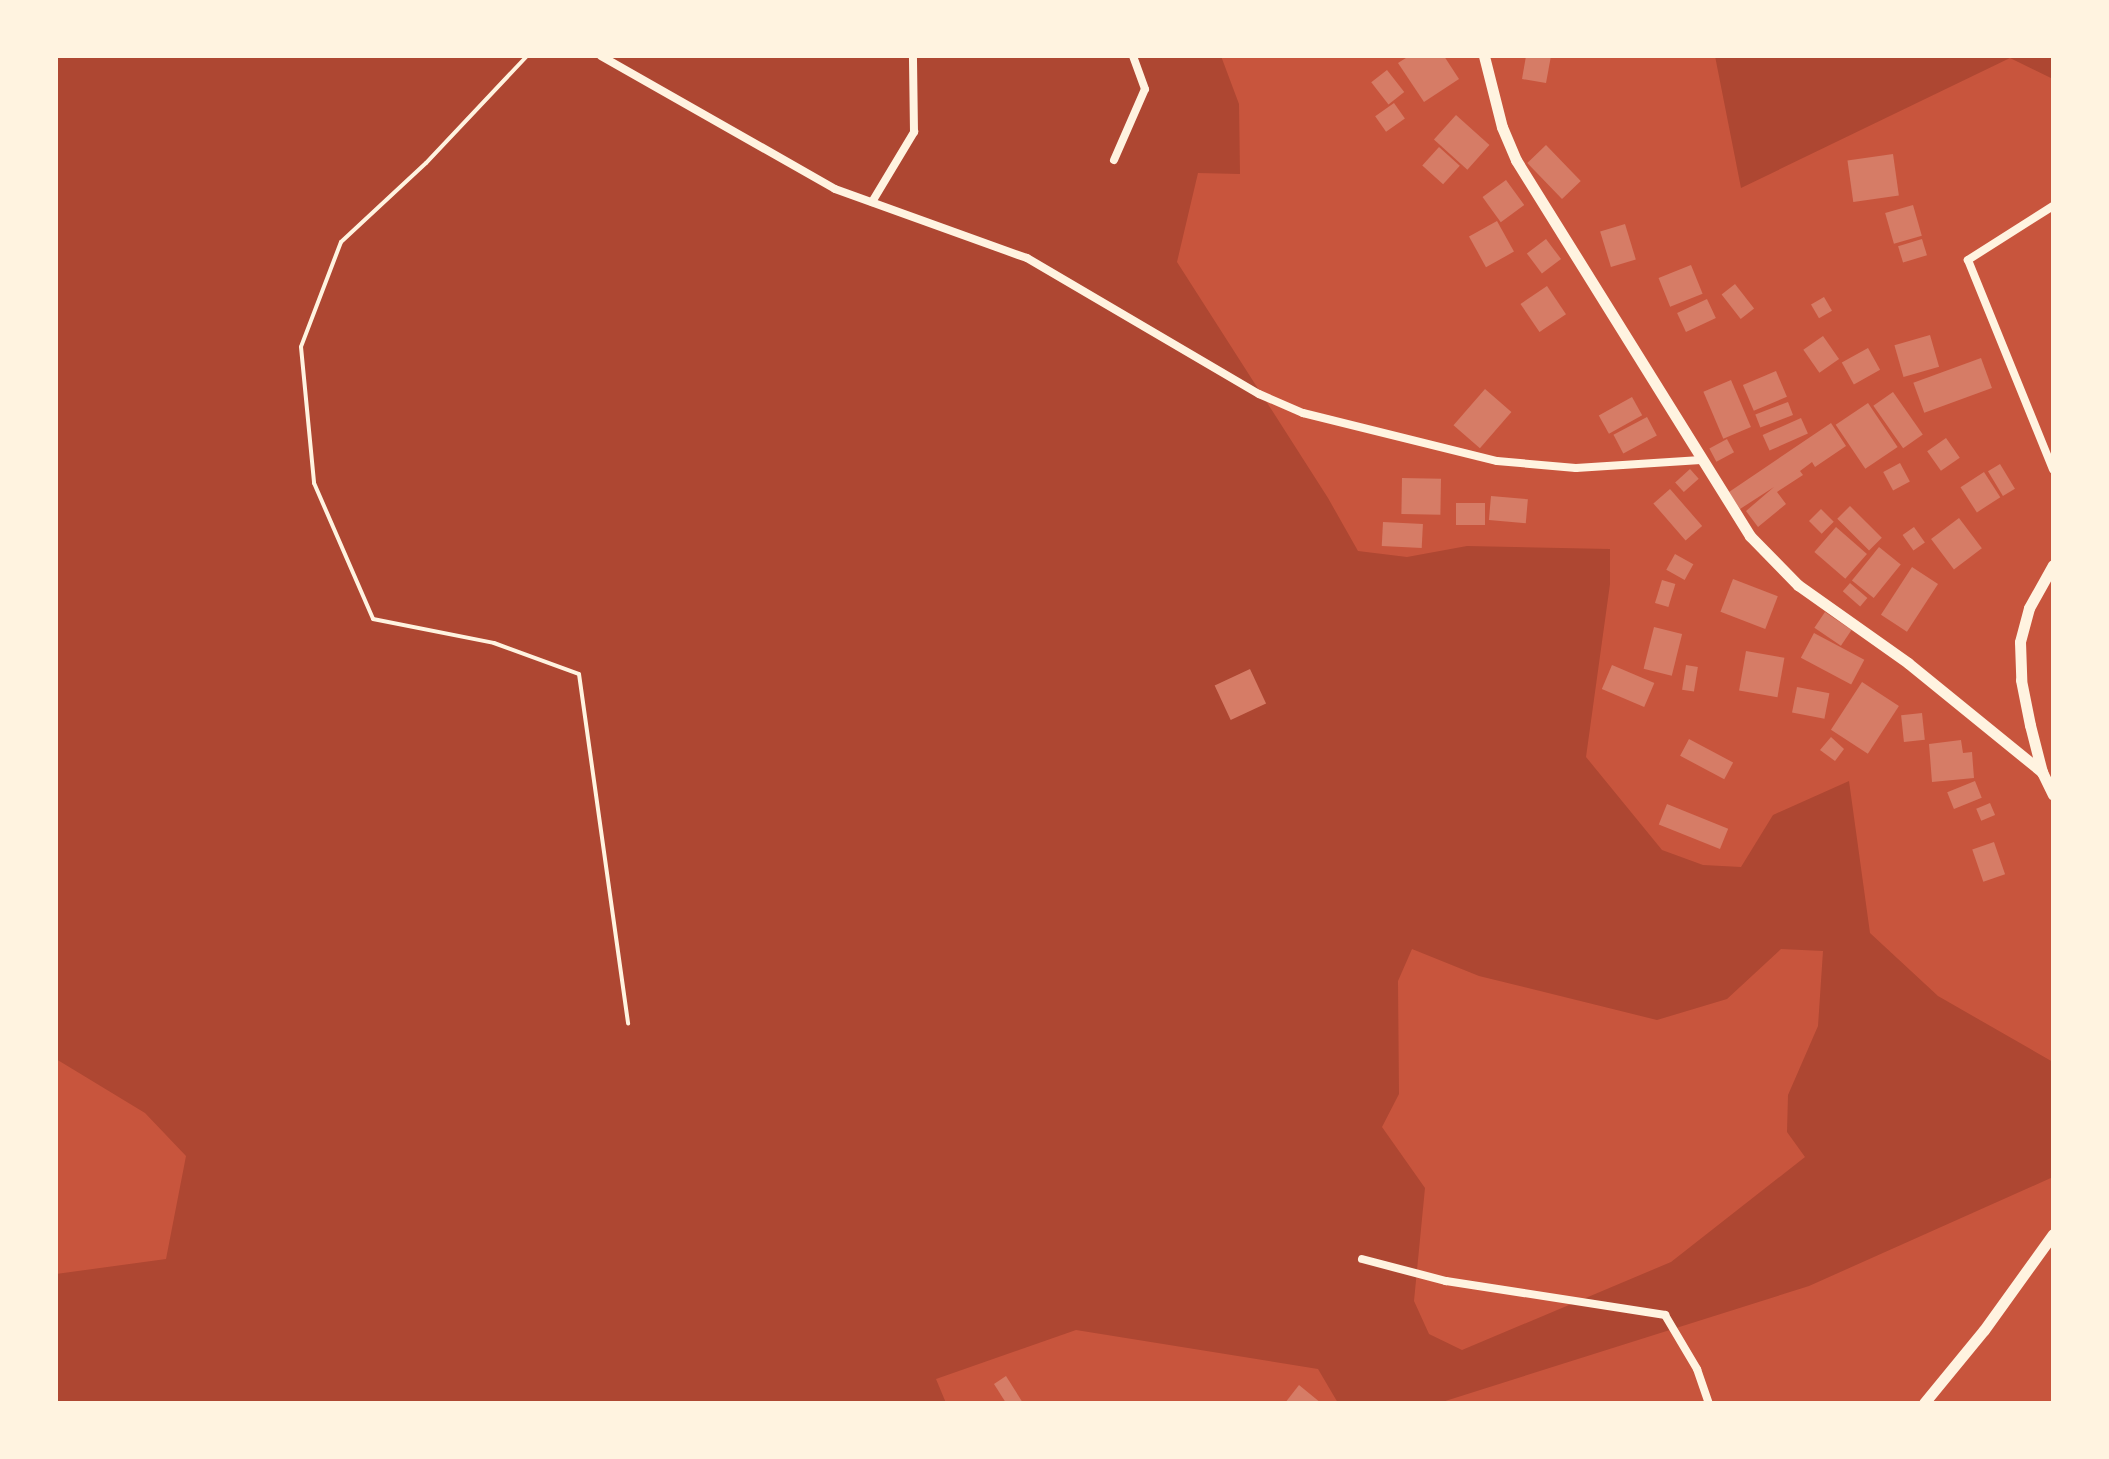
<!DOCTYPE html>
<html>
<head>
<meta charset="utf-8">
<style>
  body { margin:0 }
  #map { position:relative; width:2109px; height:1459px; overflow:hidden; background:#c8553d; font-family:"Fira Sans",sans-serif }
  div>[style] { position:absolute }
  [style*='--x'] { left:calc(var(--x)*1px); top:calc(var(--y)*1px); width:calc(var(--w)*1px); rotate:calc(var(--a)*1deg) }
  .green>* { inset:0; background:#ae4732 }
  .building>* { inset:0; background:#d67c66; transform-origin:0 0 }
  .path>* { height:4px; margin:-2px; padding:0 2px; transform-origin:2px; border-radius:2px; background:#fff3e0 }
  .minor>* { height:8px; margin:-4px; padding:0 4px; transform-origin:4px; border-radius:4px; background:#fff3e0 }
  .tertiary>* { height:11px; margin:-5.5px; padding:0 5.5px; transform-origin:5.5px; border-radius:5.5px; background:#fff3e0 }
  span { translate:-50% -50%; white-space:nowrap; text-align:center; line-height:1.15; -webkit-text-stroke:6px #fff3e0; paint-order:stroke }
  .frame { position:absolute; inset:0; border:58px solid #fff3e0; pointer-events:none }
</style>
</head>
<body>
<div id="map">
  <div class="green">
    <div style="clip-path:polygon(evenodd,56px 56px,1221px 56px,1239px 104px,1240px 174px,1198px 173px,1177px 262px,1328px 498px,1358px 551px,1407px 557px,1467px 546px,1610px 549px,1610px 584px,1586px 757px,1662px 850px,1703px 865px,1741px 867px,1773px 815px,1849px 781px,1870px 933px,1938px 996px,2053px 1062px,2053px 1177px,1809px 1286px,1439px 1403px,1338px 1403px,1318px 1369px,1076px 1330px,936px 1379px,946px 1403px,56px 1403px,56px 1274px,166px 1259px,186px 1156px,145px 1113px,56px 1059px,56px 56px,1412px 949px,1479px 976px,1657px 1020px,1727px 999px,1781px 949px,1823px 951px,1818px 1026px,1788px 1095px,1787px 1132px,1805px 1157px,1671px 1262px,1462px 1350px,1429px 1334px,1414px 1301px,1425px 1188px,1382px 1127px,1399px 1094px,1398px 981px,1412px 949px)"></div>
    <div style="clip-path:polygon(1715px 56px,2053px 56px,2053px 79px,2010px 58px,1741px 188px)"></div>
  </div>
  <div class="building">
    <div style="clip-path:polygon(1409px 56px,1444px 56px,1459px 79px,1424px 102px,1398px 63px)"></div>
    <div style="clip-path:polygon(1526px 56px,1551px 56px,1546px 83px,1522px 79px)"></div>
    <div style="left:1387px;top:70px;width:28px;height:20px;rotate:52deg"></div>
    <div style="left:1394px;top:103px;width:19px;height:23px;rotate:55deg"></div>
    <div style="left:1456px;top:115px;width:45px;height:33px;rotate:42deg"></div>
    <div style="left:1546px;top:145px;width:50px;height:26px;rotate:46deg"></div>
    <div style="left:1439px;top:147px;width:28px;height:25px;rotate:42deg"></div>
    <div style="left:1893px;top:154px;width:42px;height:46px;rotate:82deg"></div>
    <div style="left:1506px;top:180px;width:31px;height:29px;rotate:54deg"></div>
    <div style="left:1913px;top:205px;width:32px;height:29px;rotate:74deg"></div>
    <div style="left:1497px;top:221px;width:35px;height:32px;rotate:61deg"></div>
    <div style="left:1625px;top:224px;width:37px;height:26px;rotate:73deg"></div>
    <div style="left:1546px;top:239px;width:25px;height:24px;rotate:53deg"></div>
    <div style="left:1922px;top:239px;width:17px;height:25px;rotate:73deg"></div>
    <div style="left:1691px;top:265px;width:31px;height:35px;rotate:68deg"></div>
    <div style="left:1735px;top:284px;width:31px;height:17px;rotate:52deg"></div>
    <div style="left:1547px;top:286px;width:34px;height:32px;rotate:56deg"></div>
    <div style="left:1824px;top:297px;width:16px;height:15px;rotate:60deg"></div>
    <div style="left:1707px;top:299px;width:21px;height:33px;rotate:65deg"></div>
    <div style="left:1930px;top:335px;width:33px;height:37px;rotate:74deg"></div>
    <div style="left:1823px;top:336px;width:28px;height:24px;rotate:55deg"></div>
    <div style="left:1868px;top:348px;width:25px;height:30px;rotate:61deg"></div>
    <div style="left:1981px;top:358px;width:32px;height:72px;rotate:70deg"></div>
    <div style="left:1776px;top:371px;width:28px;height:36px;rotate:67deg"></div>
    <div style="left:1731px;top:380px;width:51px;height:30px;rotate:67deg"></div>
    <div style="left:1485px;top:389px;width:35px;height:48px;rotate:41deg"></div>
    <div style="left:1893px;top:392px;width:52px;height:24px;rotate:55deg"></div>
    <div style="left:1632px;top:397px;width:21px;height:38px;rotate:61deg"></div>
    <div style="left:1788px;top:402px;width:14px;height:35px;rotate:69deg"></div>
    <div style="left:1868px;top:403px;width:53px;height:39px;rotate:56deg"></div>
    <div style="left:1647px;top:417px;width:21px;height:38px;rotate:62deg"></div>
    <div style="left:1801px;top:418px;width:17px;height:42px;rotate:66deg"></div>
    <div style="clip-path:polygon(1831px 423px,1846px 446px,1815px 467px,1812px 462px,1800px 471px,1803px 475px,1777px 492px,1786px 504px,1758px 527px,1746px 511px,1774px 487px,1740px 509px,1729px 492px)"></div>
    <div style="left:1946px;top:438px;width:24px;height:23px;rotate:55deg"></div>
    <div style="left:1727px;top:439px;width:15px;height:20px;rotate:62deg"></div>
    <div style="left:1900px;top:463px;width:21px;height:19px;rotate:62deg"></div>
    <div style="left:2000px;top:464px;width:29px;height:14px;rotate:59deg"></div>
    <div style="left:1690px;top:469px;width:13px;height:20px;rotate:48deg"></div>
    <div style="left:1984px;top:472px;width:30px;height:28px;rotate:57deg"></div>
    <div style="left:1402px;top:478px;width:39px;height:36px;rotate:1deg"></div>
    <div style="left:1670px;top:489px;width:49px;height:22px;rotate:49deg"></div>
    <div style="left:1491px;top:496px;width:37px;height:24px;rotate:5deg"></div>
    <div style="left:1456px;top:503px;width:29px;height:22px"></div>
    <div style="left:1850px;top:506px;width:45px;height:18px;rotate:45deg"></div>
    <div style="left:1821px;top:509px;width:18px;height:17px;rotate:45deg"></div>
    <div style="left:1959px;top:518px;width:38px;height:35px;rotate:53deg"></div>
    <div style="left:1383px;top:522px;width:40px;height:24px;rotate:3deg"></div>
    <div style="left:1836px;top:527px;width:41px;height:33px;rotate:41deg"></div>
    <div style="left:1914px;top:527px;width:19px;height:14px;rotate:55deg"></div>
    <div style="left:1879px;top:547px;width:28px;height:43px;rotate:39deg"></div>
    <div style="left:1675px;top:554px;width:21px;height:18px;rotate:29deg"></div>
    <div style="left:1912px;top:567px;width:31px;height:57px;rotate:33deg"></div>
    <div style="left:1733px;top:579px;width:48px;height:35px;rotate:21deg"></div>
    <div style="left:1662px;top:580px;width:14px;height:24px;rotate:17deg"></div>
    <div style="left:1850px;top:583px;width:23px;height:11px;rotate:41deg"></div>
    <div style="left:1825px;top:612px;width:32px;height:19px;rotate:34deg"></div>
    <div style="left:1654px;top:627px;width:29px;height:43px;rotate:14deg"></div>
    <div style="left:1814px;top:633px;width:57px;height:28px;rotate:28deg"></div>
    <div style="left:1746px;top:651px;width:39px;height:40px;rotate:10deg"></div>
    <div style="left:1612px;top:665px;width:46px;height:26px;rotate:23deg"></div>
    <div style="left:1686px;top:665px;width:12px;height:25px;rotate:9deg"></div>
    <div style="left:1250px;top:669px;width:38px;height:39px;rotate:65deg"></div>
    <div style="left:1862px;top:682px;width:44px;height:57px;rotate:33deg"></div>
    <div style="left:1797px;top:687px;width:33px;height:26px;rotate:11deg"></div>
    <div style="left:1922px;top:713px;width:27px;height:21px;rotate:84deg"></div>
    <div style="clip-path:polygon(1831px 737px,1844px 749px,1835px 761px,1820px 750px)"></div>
    <div style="left:1689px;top:739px;width:50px;height:19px;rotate:28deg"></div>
    <div style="clip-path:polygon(1961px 740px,1963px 753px,1972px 752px,1974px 778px,1932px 782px,1929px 744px)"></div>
    <div style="left:1975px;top:781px;width:18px;height:30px;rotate:68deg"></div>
    <div style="left:1990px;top:803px;width:13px;height:15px;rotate:67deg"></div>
    <div style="left:1667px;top:804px;width:66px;height:22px;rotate:22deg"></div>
    <div style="left:1994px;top:842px;width:34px;height:23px;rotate:71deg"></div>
    <div style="clip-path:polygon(1006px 1376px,1023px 1403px,1006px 1403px,994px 1384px)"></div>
    <div style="clip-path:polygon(1299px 1385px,1321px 1403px,1285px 1403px)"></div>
  </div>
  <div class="path">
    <div style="--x:527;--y:56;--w:147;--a:133.3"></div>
    <div style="--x:426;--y:163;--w:116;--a:137.1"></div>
    <div style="--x:341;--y:242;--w:112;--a:110.9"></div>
    <div style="--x:301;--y:347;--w:137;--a:84.5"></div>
    <div style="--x:314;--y:483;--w:148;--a:66.5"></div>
    <div style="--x:373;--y:619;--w:123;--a:11.2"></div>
    <div style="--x:494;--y:643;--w:90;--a:20"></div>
    <div style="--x:579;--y:674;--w:353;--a:82"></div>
  </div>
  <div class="minor">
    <div style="--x:601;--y:56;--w:269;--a:29.6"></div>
    <div style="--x:835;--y:189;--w:204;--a:19.8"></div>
    <div style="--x:1027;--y:258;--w:269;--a:30.4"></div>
    <div style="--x:1259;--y:394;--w:48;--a:23.4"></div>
    <div style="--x:1303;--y:413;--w:200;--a:13.9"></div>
    <div style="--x:1497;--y:461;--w:79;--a:5.1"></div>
    <div style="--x:1576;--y:468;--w:125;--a:-3.7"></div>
    <div style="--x:1114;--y:160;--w:77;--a:-66.4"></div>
    <div style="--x:1145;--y:89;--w:35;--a:-110"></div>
    <div style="--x:872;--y:202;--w:82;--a:-59"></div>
    <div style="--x:914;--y:132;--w:76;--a:-90.8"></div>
    <div style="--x:2053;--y:206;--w:101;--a:147.6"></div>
    <div style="--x:1968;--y:260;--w:226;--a:67.9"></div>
    <div style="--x:1362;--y:1259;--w:87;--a:14.7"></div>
    <div style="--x:1446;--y:1281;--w:222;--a:8.8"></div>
    <div style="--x:1665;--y:1315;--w:63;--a:59.3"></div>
    <div style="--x:1697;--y:1369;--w:36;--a:71"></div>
  </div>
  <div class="tertiary">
    <div style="--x:1484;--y:56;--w:73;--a:75.8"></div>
    <div style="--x:1502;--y:127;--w:36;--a:67"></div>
    <div style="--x:1516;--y:160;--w:443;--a:58.1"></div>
    <div style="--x:1750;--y:536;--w:69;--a:45.6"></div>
    <div style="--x:1798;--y:585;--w:135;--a:35.3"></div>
    <div style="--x:1908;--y:663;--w:173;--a:39.1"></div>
    <div style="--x:2053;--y:565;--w:49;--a:119.2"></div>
    <div style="--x:2029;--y:608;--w:35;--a:105"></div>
    <div style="--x:2020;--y:642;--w:38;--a:88"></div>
    <div style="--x:2021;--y:680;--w:46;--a:78.7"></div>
    <div style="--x:2030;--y:725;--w:49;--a:75.7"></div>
    <div style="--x:2042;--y:772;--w:25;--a:64"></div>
    <div style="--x:1924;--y:1403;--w:94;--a:-50.6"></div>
    <div style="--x:1984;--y:1330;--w:118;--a:-54.3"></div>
  </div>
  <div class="frame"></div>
</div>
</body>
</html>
